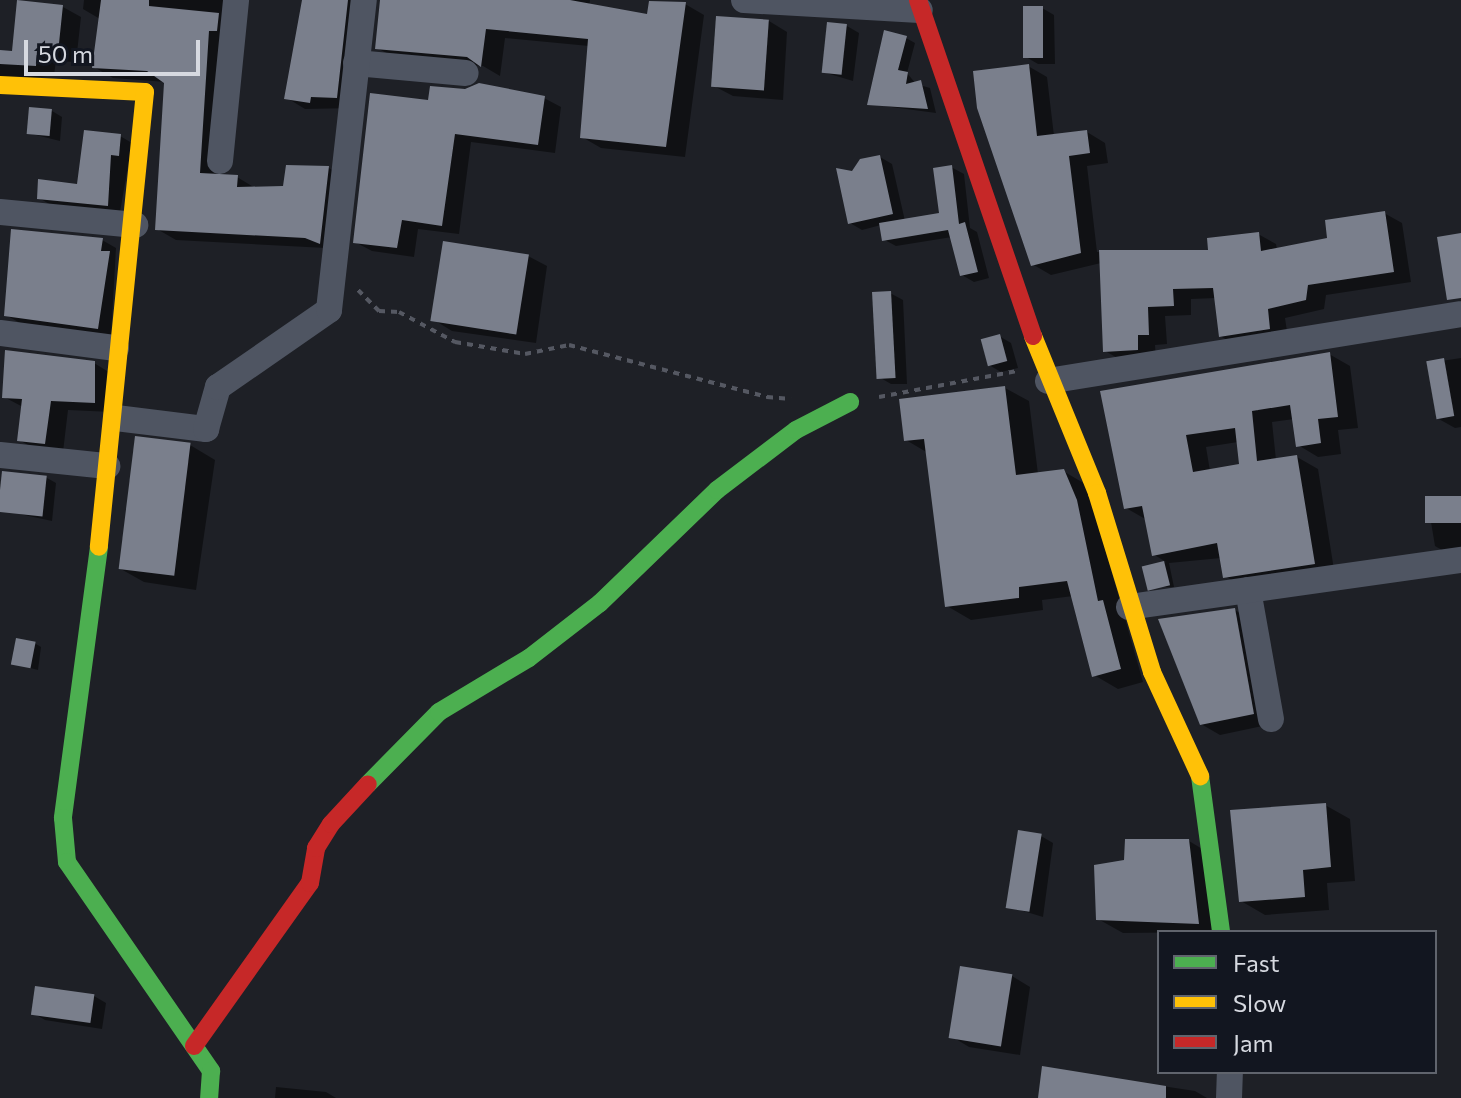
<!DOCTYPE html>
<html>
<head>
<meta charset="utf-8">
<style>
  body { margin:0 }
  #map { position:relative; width:1461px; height:1098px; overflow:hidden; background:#1e2026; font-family:Commissioner,sans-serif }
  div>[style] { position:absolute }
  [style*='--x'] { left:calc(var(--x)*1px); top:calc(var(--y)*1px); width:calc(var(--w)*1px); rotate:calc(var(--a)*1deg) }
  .shadow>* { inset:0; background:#0007 }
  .building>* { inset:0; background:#7a7f8c; transform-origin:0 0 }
  .path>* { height:4px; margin-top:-2px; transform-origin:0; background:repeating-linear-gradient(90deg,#555862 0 6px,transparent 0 12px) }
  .street>* { height:26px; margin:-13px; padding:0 13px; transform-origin:13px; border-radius:13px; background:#4f5562 }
  .fast>* { height:18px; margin:-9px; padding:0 9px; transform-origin:9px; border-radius:9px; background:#4caf50 }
  .slow>* { height:18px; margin:-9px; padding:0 9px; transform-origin:9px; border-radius:9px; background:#ffc107 }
  .jam>* { height:18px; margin:-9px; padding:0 9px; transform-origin:9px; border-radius:9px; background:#c62828 }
  span { translate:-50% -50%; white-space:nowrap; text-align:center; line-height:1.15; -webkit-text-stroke:8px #121620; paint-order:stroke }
  .legend { position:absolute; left:1157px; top:930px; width:280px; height:144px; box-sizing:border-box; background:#121620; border:2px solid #60646d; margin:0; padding:10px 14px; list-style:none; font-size:24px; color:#d6d9e0 }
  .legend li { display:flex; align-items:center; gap:16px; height:40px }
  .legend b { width:40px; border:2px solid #60646d }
  .scale { position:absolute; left:24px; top:40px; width:176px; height:36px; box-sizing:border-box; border:4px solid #d6d9e0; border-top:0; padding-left:10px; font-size:24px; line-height:28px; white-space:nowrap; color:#d6d9e0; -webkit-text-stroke:6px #121620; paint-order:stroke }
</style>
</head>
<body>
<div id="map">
  <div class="shadow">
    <div style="clip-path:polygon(84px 0,241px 0,228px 41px,219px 176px,237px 177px,257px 189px,285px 188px,329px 168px,347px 179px,326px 248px,176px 240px,157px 229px,166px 82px,113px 78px,94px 67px,100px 19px,83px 9px)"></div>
    <div style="clip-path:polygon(303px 0,373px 0,355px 108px,305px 109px,287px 98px)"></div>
    <div style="clip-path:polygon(382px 0,590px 0,589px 8px,649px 17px,685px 4px,704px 15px,685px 157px,601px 148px,582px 137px,589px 46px,505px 38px,500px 76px,483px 66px,396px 58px,377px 48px)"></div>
    <div style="clip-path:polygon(63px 7px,81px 17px,76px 62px,56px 61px,54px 75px,0 83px,0 52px,14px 53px)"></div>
    <div style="clip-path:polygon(1042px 8px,1054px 15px,1055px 64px,1038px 64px,1026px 57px)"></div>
    <div style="clip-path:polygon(769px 21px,787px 32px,783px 100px,733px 96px,714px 86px)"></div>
    <div style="clip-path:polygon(847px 26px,859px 33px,853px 81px,823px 72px)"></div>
    <div style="clip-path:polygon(906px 38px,915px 43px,907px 73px,916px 84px,930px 88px,936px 113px,869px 104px)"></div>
    <div style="clip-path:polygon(1028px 66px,1047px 77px,1054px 136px,1087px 132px,1105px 143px,1108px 163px,1087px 166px,1097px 252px,1211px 252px,1258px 234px,1276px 244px,1277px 250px,1330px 239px,1384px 213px,1402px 223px,1411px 282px,1326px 295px,1324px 309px,1285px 318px,1288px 338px,1238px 346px,1220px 336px,1216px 298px,1191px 299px,1191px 315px,1165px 316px,1167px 344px,1155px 345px,1156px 359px,1123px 361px,1105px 351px,1101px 263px,1051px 275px,1032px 264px)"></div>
    <div style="clip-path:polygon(544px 98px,561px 107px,555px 153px,471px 142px,459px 234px,418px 229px,414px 257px,372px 251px,355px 242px,429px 103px)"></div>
    <div style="clip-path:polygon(52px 111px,62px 117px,60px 141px,28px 133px)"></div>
    <div style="clip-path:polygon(120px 136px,132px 143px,120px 212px,51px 205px,39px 198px,79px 186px)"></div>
    <div style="clip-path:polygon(880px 157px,892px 164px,905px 221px,941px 215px,951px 167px,964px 174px,970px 228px,977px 232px,989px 278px,974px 282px,962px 275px,952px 237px,896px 246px,883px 239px,881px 225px,862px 230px,850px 223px,856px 165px)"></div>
    <div style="clip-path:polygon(102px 240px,116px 248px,111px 336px,20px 323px,6px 315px)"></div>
    <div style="clip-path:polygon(528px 256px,547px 266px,536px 343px,452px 331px,434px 320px)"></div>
    <div style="clip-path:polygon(890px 293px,903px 300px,907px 384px,891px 384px,879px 377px)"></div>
    <div style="clip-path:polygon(999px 336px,1011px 343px,1018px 368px,1001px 372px,989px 365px)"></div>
    <div style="clip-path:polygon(evenodd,1329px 354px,1350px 366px,1358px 428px,1338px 430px,1341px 454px,1318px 457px,1298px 445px,1294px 419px,1272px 422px,1276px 460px,1297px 457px,1318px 469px,1335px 576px,1245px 588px,1225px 576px,1221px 558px,1169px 563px,1174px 587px,1150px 587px,1144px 568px,1166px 562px,1153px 554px,1147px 520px,1126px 508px,1103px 393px,1329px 354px,1238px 442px,1241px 466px,1210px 471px,1206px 447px,1238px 442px)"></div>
    <div style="clip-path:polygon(1461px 358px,1461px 427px,1455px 428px,1437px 418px,1428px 363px)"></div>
    <div style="clip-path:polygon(94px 363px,112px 374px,112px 412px,68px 410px,63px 452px,37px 450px,19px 440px,23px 407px,4px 397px)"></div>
    <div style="clip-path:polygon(1005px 388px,1029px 401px,1038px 474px,1063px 471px,1087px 485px,1143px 682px,1118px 689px,1094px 675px,1073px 596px,1042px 600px,1043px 610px,971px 620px,947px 606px,928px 453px,906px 440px)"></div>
    <div style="clip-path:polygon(190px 445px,215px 460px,196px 590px,144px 582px,119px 568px)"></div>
    <div style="clip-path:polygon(47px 478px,56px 483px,52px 521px,1px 510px)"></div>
    <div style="clip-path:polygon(1461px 498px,1461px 557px,1454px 557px,1435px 546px,1428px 504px)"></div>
    <div style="clip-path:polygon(1235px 610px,1253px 621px,1272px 724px,1220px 735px,1201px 724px)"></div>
    <div style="clip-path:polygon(36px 644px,41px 647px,38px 670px,15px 664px)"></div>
    <div style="clip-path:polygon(1325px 805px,1350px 819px,1355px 881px,1327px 883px,1329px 910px,1265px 915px,1241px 901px)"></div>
    <div style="clip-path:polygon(1041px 836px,1053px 843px,1043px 917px,1010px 907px)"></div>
    <div style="clip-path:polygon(1189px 841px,1214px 856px,1222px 932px,1123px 933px,1098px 919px,1126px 861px)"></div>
    <div style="clip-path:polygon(961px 968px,1012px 976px,1030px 987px,1020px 1055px,969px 1047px,951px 1036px)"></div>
    <div style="clip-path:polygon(94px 996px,106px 1003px,102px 1029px,45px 1020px,33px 1013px)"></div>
    <div style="clip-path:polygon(1044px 1068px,1195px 1091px,1207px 1098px,1040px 1098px)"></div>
    <div style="clip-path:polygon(276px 1087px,326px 1092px,336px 1098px,275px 1098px)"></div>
  </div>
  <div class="building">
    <div style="clip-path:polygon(17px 0,63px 5px,58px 53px,37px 51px,36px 66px,0 64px,0 50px,12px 51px)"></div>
    <div style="clip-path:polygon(101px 0,149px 0,149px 6px,219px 13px,217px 31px,209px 31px,200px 173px,238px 175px,237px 187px,283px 186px,286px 165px,329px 166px,320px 244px,305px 238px,155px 230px,164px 83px,147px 71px,92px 68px)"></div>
    <div style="clip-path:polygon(302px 0,348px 0,337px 98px,311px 97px,310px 103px,284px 99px)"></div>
    <div style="clip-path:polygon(380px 0,570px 0,647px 14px,649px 1px,686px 2px,666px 147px,580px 138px,588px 39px,486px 29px,481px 67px,467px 57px,375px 49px)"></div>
    <div style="left:1023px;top:6px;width:20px;height:52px"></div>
    <div style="left:716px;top:16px;width:53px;height:71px;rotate:4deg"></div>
    <div style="left:827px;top:22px;width:20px;height:51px;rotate:6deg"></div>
    <div style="clip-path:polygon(884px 30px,907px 36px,898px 70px,908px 72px,906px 84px,921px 80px,928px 109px,867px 105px)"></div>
    <div style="clip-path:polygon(1029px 64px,1037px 136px,1087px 130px,1090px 153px,1069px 156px,1081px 253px,1031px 266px,977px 108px,973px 71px)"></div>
    <div style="clip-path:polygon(479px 83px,545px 96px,538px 145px,455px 134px,442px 226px,402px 220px,397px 248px,353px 243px,370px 93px,428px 100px,430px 86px,465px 89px)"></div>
    <div style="left:29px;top:107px;width:23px;height:27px;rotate:5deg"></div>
    <div style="clip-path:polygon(84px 130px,121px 134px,119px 156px,111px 155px,108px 206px,37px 199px,38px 179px,77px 184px)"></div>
    <div style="clip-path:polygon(880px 155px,893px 214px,848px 224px,836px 168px,852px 171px,860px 159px)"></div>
    <div style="clip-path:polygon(952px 165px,959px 224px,965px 222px,978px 272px,960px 276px,948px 230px,882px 241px,879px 223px,939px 213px,933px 168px)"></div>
    <div style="clip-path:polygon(1385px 211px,1394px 272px,1308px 285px,1306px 300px,1268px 309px,1270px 329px,1219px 337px,1213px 288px,1173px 289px,1174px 306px,1148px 307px,1149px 335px,1138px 335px,1138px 350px,1103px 352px,1099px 250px,1208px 250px,1207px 238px,1259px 232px,1261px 251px,1327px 238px,1325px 220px)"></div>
    <div style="clip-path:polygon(11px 229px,103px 238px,101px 251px,110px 251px,98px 329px,4px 316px)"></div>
    <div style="clip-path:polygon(1461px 233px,1461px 298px,1447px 300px,1437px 237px)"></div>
    <div style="left:443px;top:241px;width:87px;height:81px;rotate:9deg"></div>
    <div style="left:891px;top:291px;width:87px;height:19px;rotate:87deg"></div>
    <div style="left:1000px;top:334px;width:28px;height:20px;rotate:75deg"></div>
    <div style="clip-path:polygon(5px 350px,95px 361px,95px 403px,51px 401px,45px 444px,17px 441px,22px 399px,2px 398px)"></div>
    <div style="clip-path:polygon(evenodd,1330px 352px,1338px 417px,1318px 419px,1321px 443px,1296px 447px,1290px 405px,1252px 411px,1257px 461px,1297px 455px,1315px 564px,1223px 578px,1217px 543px,1152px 556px,1142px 506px,1124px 509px,1100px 391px,1330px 352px,1235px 428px,1239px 464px,1193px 472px,1186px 435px,1235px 428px)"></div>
    <div style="left:1444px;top:358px;width:59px;height:18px;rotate:80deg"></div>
    <div style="clip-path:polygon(1005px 386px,1016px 475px,1064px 469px,1077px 500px,1098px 601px,1103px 600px,1121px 669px,1092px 677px,1067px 581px,1019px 587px,1019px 598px,945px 607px,924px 439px,904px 441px,899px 399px)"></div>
    <div style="left:135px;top:436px;width:56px;height:134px;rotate:7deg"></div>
    <div style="left:2px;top:471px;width:45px;height:41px;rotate:6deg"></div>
    <div style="left:1461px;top:496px;width:27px;height:36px;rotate:90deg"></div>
    <div style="left:1164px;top:561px;width:25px;height:23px;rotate:76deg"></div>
    <div style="clip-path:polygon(1235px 608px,1254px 714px,1200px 725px,1158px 619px)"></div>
    <div style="left:16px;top:638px;width:20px;height:27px;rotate:11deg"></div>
    <div style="clip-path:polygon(1326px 803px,1331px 867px,1303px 870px,1305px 897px,1239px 902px,1230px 810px)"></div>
    <div style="left:1018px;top:830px;width:24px;height:79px;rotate:9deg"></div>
    <div style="clip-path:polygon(1125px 839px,1189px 839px,1199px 924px,1096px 920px,1094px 865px,1124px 860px)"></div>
    <div style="left:960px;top:966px;width:53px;height:73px;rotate:9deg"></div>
    <div style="left:35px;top:986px;width:60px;height:29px;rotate:8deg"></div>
    <div style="clip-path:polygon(1042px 1066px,1166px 1086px,1166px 1098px,1038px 1098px)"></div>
  </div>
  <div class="path">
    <div style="--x:358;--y:290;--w:30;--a:45"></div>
    <div style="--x:379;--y:311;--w:20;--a:3"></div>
    <div style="--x:399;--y:312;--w:64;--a:28.2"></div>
    <div style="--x:455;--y:342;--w:71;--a:9.7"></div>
    <div style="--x:525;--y:354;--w:45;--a:-11.6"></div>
    <div style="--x:569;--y:345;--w:205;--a:14.7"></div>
    <div style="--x:767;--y:397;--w:24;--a:5"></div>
    <div style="--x:879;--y:397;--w:139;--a:-10.7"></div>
  </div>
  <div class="street">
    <div style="--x:744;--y:0;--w:176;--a:3.3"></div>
    <div style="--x:356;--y:63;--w:110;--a:5.2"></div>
    <div style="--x:220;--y:161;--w:162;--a:-84.3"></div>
    <div style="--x:0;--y:212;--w:136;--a:5.5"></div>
    <div style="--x:0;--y:333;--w:117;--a:7.4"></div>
    <div style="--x:1048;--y:381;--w:418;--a:-9.2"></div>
    <div style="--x:116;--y:418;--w:91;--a:7"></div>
    <div style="--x:206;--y:429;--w:44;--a:-74.1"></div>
    <div style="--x:218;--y:387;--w:135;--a:-34.7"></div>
    <div style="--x:329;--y:310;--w:312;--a:-83.6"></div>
    <div style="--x:0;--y:455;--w:108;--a:5.9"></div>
    <div style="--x:1248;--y:590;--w:131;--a:79.9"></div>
    <div style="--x:1129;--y:607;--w:335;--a:-8.1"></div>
    <div style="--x:1229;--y:1098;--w:26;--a:-88"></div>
  </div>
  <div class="fast">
    <div style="--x:99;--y:547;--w:273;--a:97.6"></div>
    <div style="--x:63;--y:818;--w:44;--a:84.8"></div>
    <div style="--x:67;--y:862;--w:254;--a:55.4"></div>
    <div style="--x:211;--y:1071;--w:27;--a:94"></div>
    <div style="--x:1200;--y:776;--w:157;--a:82.3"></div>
    <div style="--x:368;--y:784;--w:101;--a:-45.4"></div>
    <div style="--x:439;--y:712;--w:105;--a:-31"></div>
    <div style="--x:529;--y:658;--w:90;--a:-37.8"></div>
    <div style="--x:600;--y:603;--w:163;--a:-44"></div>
    <div style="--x:717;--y:490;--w:99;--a:-37.2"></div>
    <div style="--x:796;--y:430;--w:61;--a:-27.4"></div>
  </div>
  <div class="slow">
    <div style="--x:0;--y:85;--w:145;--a:2.8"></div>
    <div style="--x:145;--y:92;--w:457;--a:95.8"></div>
    <div style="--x:1033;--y:336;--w:170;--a:67.8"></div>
    <div style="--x:1097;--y:493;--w:187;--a:72.9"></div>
    <div style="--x:1152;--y:672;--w:115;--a:65.2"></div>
  </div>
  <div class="jam">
    <div style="--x:918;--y:0;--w:355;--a:71.1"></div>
    <div style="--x:194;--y:1046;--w:200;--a:-54.6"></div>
    <div style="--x:310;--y:883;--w:36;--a:-80"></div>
    <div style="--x:316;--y:848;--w:28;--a:-58"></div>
    <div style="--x:331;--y:824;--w:54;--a:-47.2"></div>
  </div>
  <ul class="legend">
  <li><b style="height:10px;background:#4caf50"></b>Fast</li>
  <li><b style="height:10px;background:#ffc107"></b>Slow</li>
  <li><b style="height:10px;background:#c62828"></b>Jam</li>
  </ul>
  <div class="scale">50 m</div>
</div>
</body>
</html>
